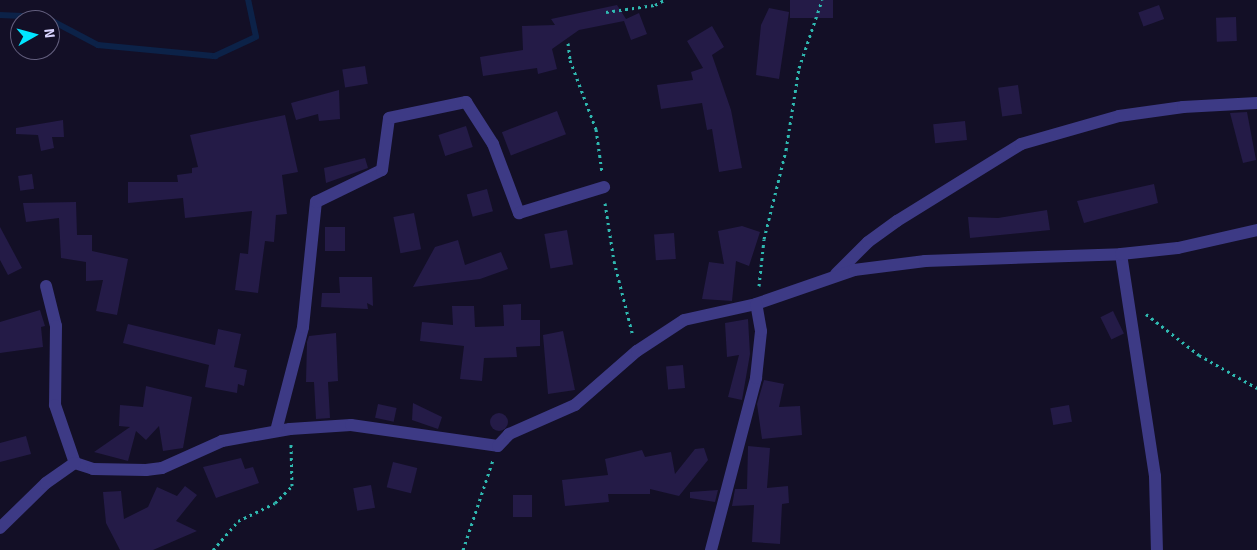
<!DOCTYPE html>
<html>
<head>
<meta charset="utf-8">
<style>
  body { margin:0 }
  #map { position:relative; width:1257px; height:550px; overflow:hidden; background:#130f26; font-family:Signika,sans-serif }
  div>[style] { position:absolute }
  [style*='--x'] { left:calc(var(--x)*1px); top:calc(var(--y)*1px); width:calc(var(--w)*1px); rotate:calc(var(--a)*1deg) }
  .stream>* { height:5.5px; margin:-2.75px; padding:0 2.75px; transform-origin:2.75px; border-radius:2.75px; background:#0c2248 }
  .building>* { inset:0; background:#241b47; transform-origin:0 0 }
  .round { border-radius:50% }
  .path>* { height:3px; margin-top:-1.5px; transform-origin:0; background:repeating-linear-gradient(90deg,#2fb8b0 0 2.5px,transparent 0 6.5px) }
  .minor>* { height:12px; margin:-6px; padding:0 6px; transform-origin:6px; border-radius:6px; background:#3d3a85 }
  span { translate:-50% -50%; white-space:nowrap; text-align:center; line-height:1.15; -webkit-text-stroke:4px #130f26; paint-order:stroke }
  .north { position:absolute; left:10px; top:10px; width:50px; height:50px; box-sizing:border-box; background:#130f26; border:1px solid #625e7d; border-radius:50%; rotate:83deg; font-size:14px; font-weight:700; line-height:20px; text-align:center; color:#d9d4ff }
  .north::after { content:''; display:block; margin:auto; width:18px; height:22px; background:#00e5ff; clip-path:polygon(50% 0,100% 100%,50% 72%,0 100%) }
</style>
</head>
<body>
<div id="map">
  <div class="stream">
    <div style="--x:0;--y:15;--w:45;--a:2.5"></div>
    <div style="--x:45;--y:17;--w:60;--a:27.8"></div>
    <div style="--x:98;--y:45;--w:118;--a:5.4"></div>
    <div style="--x:215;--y:56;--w:45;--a:-24.9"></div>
    <div style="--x:256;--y:37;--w:38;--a:-102"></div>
  </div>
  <div class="building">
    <div style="left:790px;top:0;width:43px;height:18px"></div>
    <div style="clip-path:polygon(617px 5px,626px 19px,639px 13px,647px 34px,631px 40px,624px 21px,579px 30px,552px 49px,557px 69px,538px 74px,537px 68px,483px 76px,480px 57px,523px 50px,522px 26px,555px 25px,551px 19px)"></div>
    <div style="left:1159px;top:5px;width:15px;height:22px;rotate:70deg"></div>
    <div style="clip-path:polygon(769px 8px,789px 12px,779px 79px,756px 75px,761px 25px)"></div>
    <div style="left:1236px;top:17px;width:24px;height:20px;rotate:88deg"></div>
    <div style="clip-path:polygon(712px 26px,724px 47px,712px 55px,731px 110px,742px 168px,719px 172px,712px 129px,707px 130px,702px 103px,661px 109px,657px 85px,693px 80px,691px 72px,703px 68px,687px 41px)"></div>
    <div style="left:365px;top:66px;width:18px;height:23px;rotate:81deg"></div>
    <div style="left:1018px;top:85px;width:29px;height:20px;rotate:82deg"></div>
    <div style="clip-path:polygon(339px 90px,340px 119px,319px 121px,318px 114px,296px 120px,291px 103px)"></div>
    <div style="left:557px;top:111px;width:25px;height:59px;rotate:69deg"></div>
    <div style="clip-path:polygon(1247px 112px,1256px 160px,1243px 163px,1230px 113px)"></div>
    <div style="clip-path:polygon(285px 115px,298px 172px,282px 175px,287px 214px,276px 215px,274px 242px,265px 241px,258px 293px,235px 290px,240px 253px,248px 254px,252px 211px,185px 218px,183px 198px,128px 203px,128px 182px,178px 182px,177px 175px,192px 173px,192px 168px,198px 167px,190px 135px)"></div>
    <div style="clip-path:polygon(63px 120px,64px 137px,52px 137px,54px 148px,41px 151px,38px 135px,16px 134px,16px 128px)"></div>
    <div style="left:965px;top:121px;width:19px;height:32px;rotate:84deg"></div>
    <div style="left:466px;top:126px;width:22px;height:29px;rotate:72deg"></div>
    <div style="clip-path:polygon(365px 158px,368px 168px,326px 183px,324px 168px)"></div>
    <div style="left:32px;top:174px;width:15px;height:14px;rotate:82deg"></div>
    <div style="clip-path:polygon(1154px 184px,1158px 203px,1084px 223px,1077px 201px)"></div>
    <div style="left:487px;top:189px;width:23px;height:21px;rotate:75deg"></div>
    <div style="clip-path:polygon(76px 202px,77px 235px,92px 235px,92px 251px,128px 259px,117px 315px,96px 311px,103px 280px,86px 281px,86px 262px,61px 258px,59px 218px,26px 222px,23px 203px)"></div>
    <div style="clip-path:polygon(1047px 210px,1050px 230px,970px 238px,968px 217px,998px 218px)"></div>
    <div style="left:414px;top:213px;width:37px;height:21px;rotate:79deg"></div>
    <div style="clip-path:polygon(742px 226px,760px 232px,749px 266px,736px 261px,732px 301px,702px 299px,709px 262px,724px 264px,718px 231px)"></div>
    <div style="clip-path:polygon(0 227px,22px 268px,8px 275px,0 260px)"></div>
    <div style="left:325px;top:227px;width:20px;height:24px"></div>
    <div style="left:567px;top:230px;width:35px;height:23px;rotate:80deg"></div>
    <div style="left:674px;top:233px;width:26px;height:20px;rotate:86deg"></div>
    <div style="clip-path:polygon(458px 240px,465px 265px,501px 252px,508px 269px,480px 279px,413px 287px,435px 247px)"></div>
    <div style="clip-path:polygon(339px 277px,372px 277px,373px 306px,367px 303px,368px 309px,321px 307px,322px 293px,340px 293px)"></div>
    <div style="clip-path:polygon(521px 304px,521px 320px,540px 320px,540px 346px,516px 347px,517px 357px,484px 358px,482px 381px,460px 379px,464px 346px,420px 341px,422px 322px,453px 325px,452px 306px,474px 306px,475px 327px,504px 326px,503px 305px)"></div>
    <div style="clip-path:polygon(40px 310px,45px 326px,41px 327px,43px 347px,0 353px,0 322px)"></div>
    <div style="left:1113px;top:311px;width:25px;height:14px;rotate:64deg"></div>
    <div style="clip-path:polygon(748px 319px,750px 354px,742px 400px,728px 397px,739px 355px,727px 357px,725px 323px)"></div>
    <div style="clip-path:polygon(128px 324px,215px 345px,218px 329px,241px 334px,234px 367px,247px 370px,244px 386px,238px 384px,237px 393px,205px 387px,209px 365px,123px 343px)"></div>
    <div style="clip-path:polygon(563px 331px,575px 390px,548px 394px,543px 335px)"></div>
    <div style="clip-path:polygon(336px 333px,338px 381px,328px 382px,330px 418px,316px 419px,314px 382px,306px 382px,307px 342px,309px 336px)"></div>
    <div style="left:683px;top:365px;width:23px;height:17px;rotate:85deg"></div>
    <div style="clip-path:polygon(764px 380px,784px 384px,779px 407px,800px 406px,802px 435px,762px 439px,757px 404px)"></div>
    <div style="clip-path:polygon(146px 386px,192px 397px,183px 448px,163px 451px,159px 426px,146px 440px,136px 431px,128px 461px,94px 452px,130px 427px,119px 426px,120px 405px,143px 407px)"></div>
    <div style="clip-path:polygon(413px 403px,442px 417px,438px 429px,412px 420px)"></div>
    <div style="left:378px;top:404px;width:19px;height:14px;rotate:12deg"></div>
    <div style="left:1069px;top:405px;width:17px;height:19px;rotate:80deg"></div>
    <div class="round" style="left:490px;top:413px;width:18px;height:18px"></div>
    <div style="clip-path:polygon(26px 436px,31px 454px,0 462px,0 443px)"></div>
    <div style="clip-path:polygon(748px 446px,770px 448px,767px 488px,788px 486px,789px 503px,782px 504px,780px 544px,752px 542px,754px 505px,732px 506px,735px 489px,747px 489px)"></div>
    <div style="clip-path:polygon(704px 448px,708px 460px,679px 496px,650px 489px,650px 494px,608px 494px,609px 502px,565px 506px,562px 480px,608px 475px,605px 459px,642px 450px,645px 457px,671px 452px,675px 474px,695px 449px)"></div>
    <div style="clip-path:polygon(241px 458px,245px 469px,253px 467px,259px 483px,216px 498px,203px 467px)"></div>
    <div style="left:393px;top:462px;width:25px;height:26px;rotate:14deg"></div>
    <div style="left:371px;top:485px;width:23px;height:18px;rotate:80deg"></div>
    <div style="clip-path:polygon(185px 486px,197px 495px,176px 521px,197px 531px,153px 550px,120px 550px,106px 523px,103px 492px,121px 491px,124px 519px,148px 507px,157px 487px,177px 496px)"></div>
    <div style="clip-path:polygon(718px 490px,715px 502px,690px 498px,690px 492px)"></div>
    <div style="left:513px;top:495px;width:19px;height:22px"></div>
  </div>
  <div class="path">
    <div style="--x:606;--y:12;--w:49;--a:-8.1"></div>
    <div style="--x:655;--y:5;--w:10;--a:-29"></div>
    <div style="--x:568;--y:43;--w:17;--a:83"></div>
    <div style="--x:570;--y:60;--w:74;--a:69.4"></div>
    <div style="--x:596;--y:129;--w:43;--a:82.1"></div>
    <div style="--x:605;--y:203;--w:59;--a:81.2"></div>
    <div style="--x:614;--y:261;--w:77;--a:75.8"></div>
    <div style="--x:759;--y:286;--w:47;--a:-83.9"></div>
    <div style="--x:764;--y:239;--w:92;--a:-76.1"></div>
    <div style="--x:786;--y:150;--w:83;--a:-81"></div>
    <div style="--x:799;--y:68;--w:72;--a:-71.3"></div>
    <div style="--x:1146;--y:314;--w:67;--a:37.7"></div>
    <div style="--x:1199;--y:355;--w:67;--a:29.6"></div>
    <div style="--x:213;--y:550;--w:38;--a:-49"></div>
    <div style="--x:238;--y:521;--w:41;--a:-25.9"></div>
    <div style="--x:275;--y:503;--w:24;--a:-45"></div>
    <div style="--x:292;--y:486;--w:42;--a:-91.4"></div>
    <div style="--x:463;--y:550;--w:95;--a:-71.6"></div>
  </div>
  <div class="minor">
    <div style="--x:1121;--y:254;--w:225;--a:81.3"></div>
    <div style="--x:1155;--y:476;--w:74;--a:88.5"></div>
    <div style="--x:836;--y:274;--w:45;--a:-45"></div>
    <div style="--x:868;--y:242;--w:36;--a:-36"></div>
    <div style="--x:897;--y:221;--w:146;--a:-31.8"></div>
    <div style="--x:1021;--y:144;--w:102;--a:-15.9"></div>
    <div style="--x:1119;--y:116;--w:65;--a:-8"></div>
    <div style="--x:1183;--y:107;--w:74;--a:-3.1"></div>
    <div style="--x:46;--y:286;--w:41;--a:76"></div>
    <div style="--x:56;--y:326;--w:79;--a:90.7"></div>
    <div style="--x:55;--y:405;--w:61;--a:71"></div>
    <div style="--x:75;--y:463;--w:19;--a:18"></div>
    <div style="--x:93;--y:469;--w:53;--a:1.1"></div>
    <div style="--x:146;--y:470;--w:16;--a:-7"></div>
    <div style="--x:162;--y:468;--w:66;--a:-24.2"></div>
    <div style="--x:222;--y:441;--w:69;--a:-10"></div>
    <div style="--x:290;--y:429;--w:61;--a:-3.8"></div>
    <div style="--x:351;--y:425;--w:148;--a:8.1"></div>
    <div style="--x:498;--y:446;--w:16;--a:-47"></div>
    <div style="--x:509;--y:434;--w:72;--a:-23.7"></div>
    <div style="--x:575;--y:405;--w:82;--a:-41.1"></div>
    <div style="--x:637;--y:351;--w:56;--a:-33.4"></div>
    <div style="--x:684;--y:320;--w:74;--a:-12.5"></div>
    <div style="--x:756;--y:304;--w:104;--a:-19.1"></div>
    <div style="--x:854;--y:270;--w:72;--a:-7.2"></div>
    <div style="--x:925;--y:261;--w:196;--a:-2"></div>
    <div style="--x:1121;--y:254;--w:57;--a:-6"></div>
    <div style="--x:1178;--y:248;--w:81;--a:-12.8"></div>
    <div style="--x:276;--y:431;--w:107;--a:-75.4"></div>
    <div style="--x:303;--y:327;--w:126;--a:-84.1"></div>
    <div style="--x:316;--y:202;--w:73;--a:-25.9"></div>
    <div style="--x:382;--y:170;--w:52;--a:-82.3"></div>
    <div style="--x:389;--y:118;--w:79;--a:-11.7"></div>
    <div style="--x:466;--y:102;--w:50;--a:57.3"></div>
    <div style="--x:493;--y:144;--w:74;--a:69.4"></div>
    <div style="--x:519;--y:213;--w:89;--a:-17"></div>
    <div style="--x:0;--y:528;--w:64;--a:-44.4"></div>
    <div style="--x:46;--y:483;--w:35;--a:-35"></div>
    <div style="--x:711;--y:550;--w:178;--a:-75.3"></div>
    <div style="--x:756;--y:378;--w:47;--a:-83.9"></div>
    <div style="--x:761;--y:331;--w:27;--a:-100"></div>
  </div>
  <div class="north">N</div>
</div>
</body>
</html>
